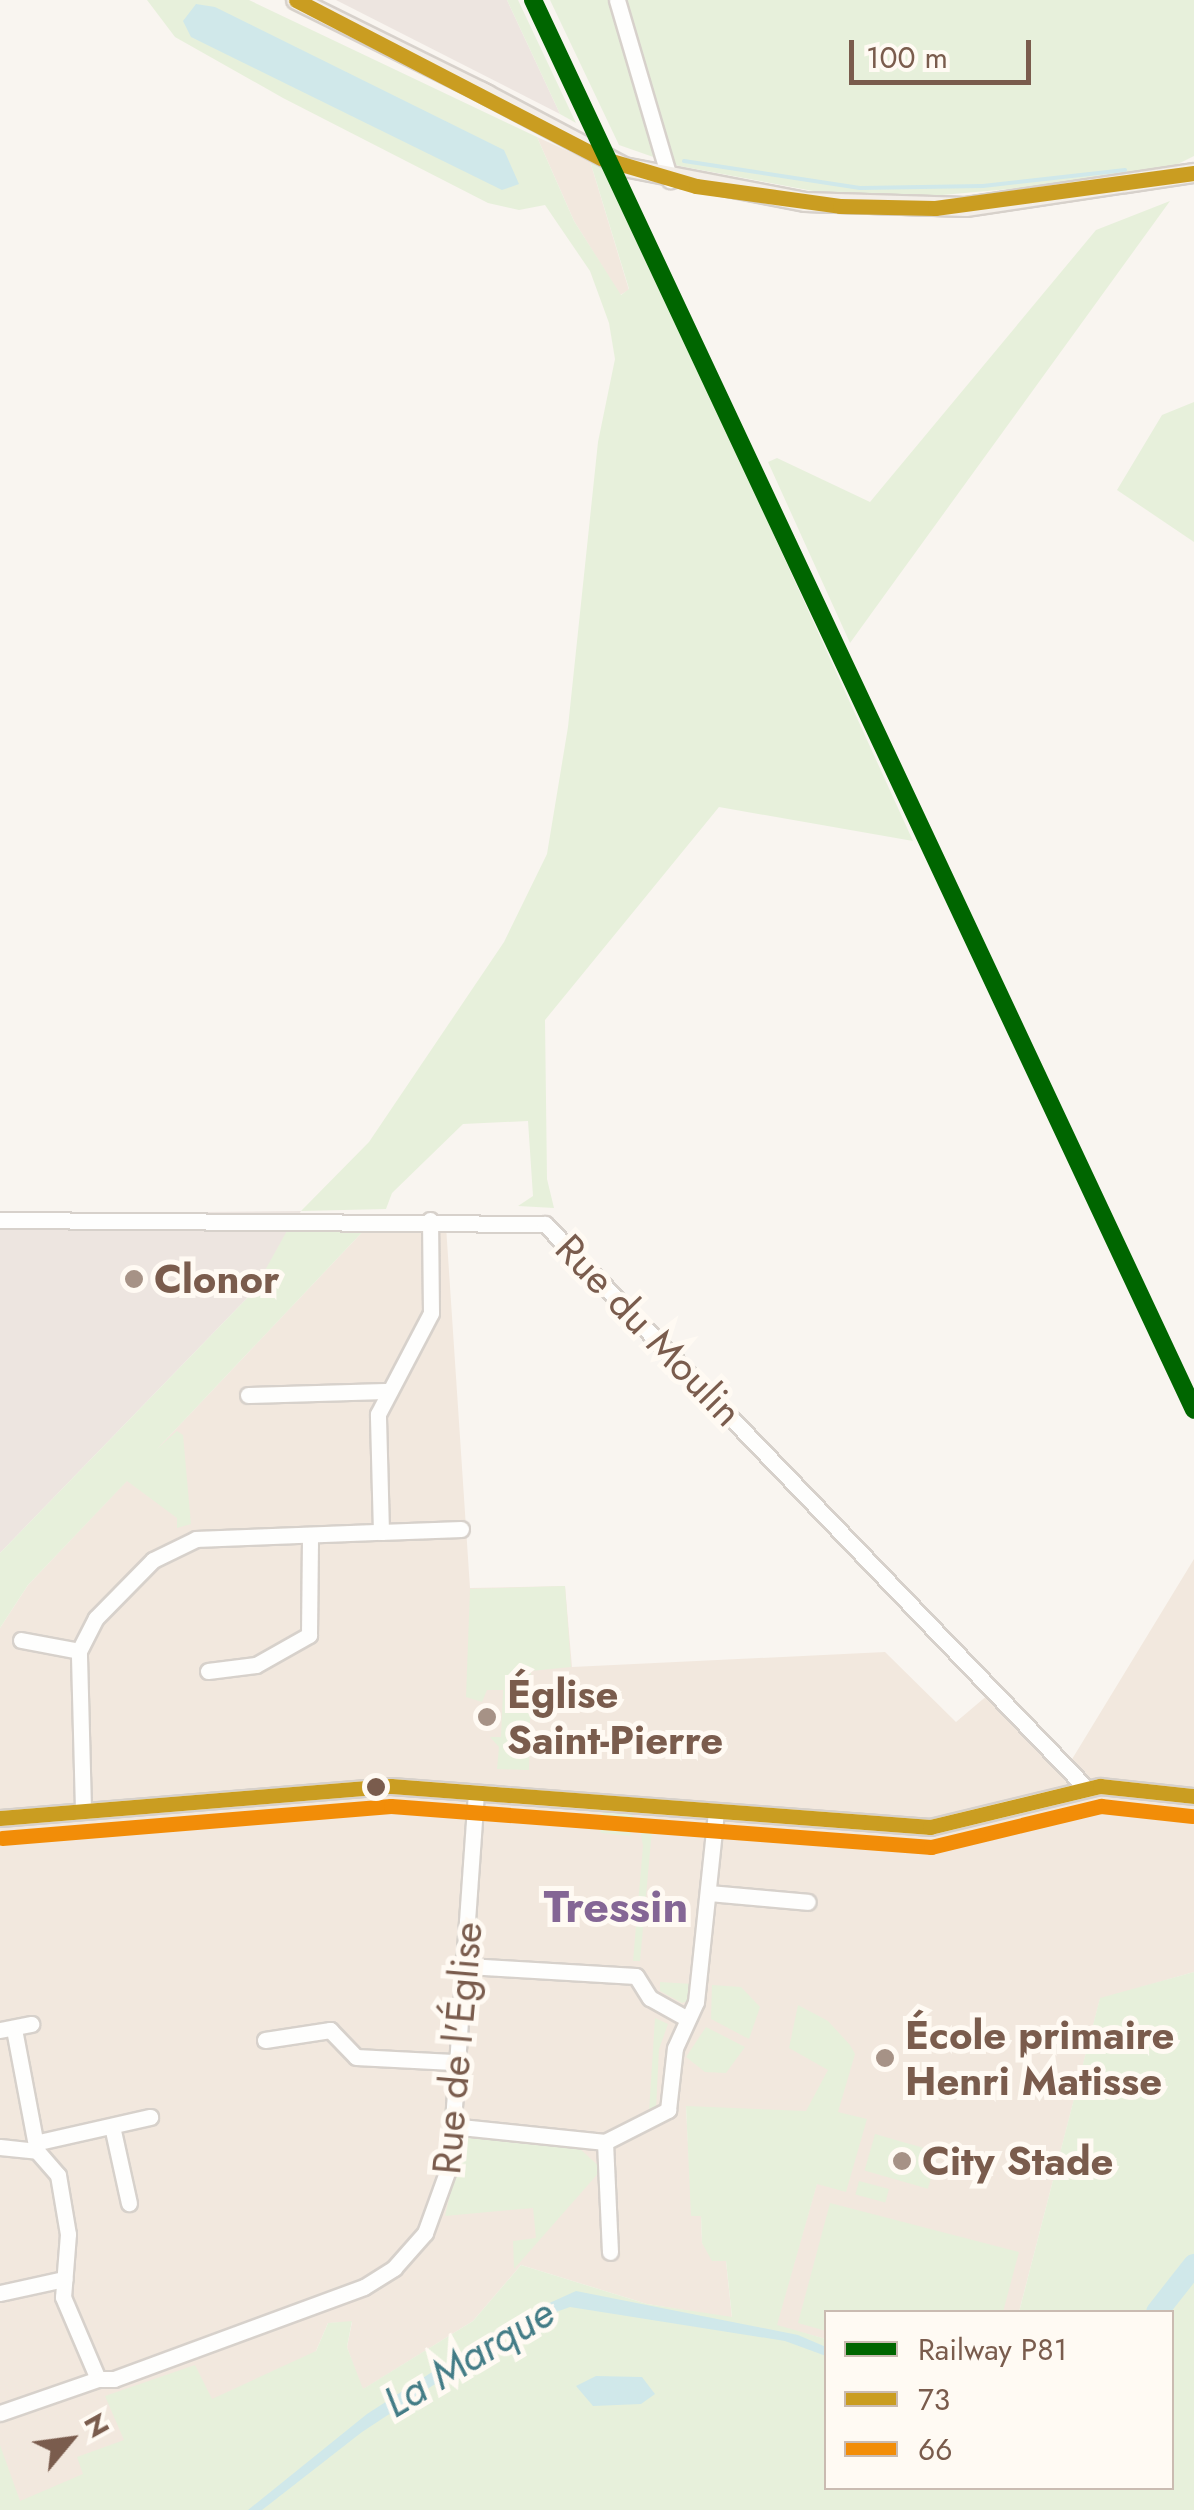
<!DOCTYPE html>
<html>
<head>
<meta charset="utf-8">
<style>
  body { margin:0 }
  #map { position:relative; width:1194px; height:2510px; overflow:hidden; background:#f9f5f0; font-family:Jost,sans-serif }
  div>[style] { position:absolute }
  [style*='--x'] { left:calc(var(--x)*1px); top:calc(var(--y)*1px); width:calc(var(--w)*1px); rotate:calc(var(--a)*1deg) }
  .residential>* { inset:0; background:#f2e8de }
  .industrial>* { inset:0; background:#ede5e0 }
  .green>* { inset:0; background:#e7f0db; transform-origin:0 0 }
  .water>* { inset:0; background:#d0e8ea }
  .stream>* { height:4px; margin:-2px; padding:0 2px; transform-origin:2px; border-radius:2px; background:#d0e8ea }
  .river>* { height:22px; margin:-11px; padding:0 11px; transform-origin:11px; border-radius:11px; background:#d0e8ea }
  .roads { filter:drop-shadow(2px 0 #d7d1cb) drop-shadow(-2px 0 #d7d1cb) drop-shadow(0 2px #d7d1cb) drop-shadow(0 -2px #d7d1cb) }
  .minor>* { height:15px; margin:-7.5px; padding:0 7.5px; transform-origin:7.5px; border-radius:7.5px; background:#fefefd }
  .major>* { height:18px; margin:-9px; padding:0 9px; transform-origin:9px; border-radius:9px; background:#f3eee8 }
  .bus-1>* { height:15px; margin:-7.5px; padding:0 7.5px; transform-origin:7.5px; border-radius:7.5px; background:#ca9d21 }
  .bus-2>* { height:15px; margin:-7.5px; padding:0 7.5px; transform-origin:7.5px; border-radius:7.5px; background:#f28d08 }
  .rail-1>* { height:18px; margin:-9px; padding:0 9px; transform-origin:9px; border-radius:9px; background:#060 }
  .dots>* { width:28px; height:28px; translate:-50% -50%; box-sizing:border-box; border:5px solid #fffaf3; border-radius:50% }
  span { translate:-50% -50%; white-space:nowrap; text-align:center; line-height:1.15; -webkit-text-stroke:10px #fffaf3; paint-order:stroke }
  .poi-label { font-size:40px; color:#7a5c4d; font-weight:700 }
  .left { translate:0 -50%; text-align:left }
  .street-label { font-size:40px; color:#7a5c4d }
  .water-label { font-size:42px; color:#437c86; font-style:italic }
  .quarter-label { font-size:45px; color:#846695; font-weight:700 }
  .legend { position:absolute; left:824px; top:2310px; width:350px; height:180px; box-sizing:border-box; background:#fffaf3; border:2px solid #cabbb1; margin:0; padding:12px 18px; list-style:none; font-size:30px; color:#7a5c4d }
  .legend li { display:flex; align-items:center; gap:20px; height:50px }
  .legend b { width:50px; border:2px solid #cabbb1 }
  .north { position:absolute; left:20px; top:2390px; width:100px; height:100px; -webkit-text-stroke:8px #fffaf3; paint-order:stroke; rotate:61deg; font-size:28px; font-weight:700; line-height:40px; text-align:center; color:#7a5c4d }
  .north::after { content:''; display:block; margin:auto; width:35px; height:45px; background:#7a5c4d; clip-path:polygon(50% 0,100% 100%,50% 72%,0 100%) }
  .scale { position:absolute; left:849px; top:40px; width:182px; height:45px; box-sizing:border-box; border:5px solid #7a5c4d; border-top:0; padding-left:12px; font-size:30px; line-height:35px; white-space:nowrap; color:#7a5c4d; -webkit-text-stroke:8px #fffaf3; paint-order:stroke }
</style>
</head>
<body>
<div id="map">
  <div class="residential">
    <div style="clip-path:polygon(537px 137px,590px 161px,629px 290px,620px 295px,574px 221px)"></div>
    <div style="clip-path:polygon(368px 1226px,446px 1226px,470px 1588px,565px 1586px,572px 1667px,885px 1652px,956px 1722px,989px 1694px,1063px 1774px,1194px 1559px,1194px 1972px,1100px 1999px,1019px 2312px,826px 2312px,826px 2339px,776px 2326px,837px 2113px,686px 2107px,692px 2216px,701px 2215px,702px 2243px,726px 2261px,732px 2318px,647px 2304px,521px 2265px,473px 2321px,362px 2390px,347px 2347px,352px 2322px,328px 2323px,316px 2351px,229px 2443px,0 2510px,0 1628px,28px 1585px)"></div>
  </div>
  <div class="industrial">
    <div style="clip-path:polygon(336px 0,507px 0,560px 114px)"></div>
    <div style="clip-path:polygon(301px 1211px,253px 1292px,0 1553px,0 1214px)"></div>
  </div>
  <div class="green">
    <div style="clip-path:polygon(147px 0,249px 0,537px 137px,574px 221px,621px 295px,629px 289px,590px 161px,607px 168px,913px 841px,719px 807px,545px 1020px,547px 1179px,554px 1208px,518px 1206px,533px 1196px,528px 1121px,463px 1124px,392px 1193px,386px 1209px,301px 1211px,369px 1142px,504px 942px,547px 854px,568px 727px,598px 442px,615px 359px,609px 323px,590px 271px,545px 205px,519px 210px,488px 203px,283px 98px,175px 37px)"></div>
    <div style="clip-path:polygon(507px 0,518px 0,576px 123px,560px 114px)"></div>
    <div style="clip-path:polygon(550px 0,1194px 0,1194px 156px,1172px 167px,1067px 184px,909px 198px,813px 191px,679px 166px,619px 145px)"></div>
    <div style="clip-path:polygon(1170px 201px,889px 589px,850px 643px,768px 462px,777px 458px,870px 502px,1096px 230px)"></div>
    <div style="clip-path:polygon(1194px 402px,1194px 542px,1117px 490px,1162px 415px)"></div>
    <div style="clip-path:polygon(368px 1226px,157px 1449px,177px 1431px,183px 1435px,191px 1524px,177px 1528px,177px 1518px,127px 1481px,28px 1585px,0 1628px,0 1553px,253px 1292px,288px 1229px)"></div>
    <div style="clip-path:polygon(565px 1586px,571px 1667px,531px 1671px,529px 1770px,497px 1769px,499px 1747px,490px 1737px,501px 1737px,503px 1690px,487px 1690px,482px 1702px,466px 1697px,470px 1589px)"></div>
    <div style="left:603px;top:1809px;width:30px;height:24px;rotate:6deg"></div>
    <div style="clip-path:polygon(638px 1818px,653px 1819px,640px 1961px,633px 1961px,643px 1846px)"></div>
    <div style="clip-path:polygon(1194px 1972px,1194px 2510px,0 2510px,0 2445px,20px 2501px,83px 2474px,77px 2457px,124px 2440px,105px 2396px,195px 2365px,212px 2399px,316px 2351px,328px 2323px,352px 2321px,347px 2347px,363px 2389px,473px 2321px,521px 2265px,647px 2304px,732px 2317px,726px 2261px,712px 2261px,702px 2243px,701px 2216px,691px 2216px,686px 2106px,806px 2111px,828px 2070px,789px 2048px,798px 2005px,828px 2021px,850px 2045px,855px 2054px,838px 2112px,867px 2119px,846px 2192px,817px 2184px,777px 2325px,826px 2339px,826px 2488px,1172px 2488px,1172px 2312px,1019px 2312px,1100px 1998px)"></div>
    <div style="clip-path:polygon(660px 1982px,692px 1984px,691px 2000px,682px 2003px,660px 1991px)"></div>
    <div style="clip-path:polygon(712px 1985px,741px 1987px,760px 2007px,749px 2039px,711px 2019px)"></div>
    <div style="clip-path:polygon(655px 2018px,668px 2024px,659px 2049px,656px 2108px,649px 2112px)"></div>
    <div style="clip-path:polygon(706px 2027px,745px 2047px,726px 2073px,705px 2072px,686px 2057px)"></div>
    <div style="left:875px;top:2134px;width:66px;height:38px;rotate:16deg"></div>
    <div style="clip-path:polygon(470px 2136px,579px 2148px,602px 2169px,514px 2269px,513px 2241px,536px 2238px,533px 2208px,445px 2216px,461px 2146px)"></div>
    <div style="left:859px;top:2181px;width:31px;height:14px;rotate:15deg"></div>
    <div style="clip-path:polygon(830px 2203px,1019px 2252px,1003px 2312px,826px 2312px,826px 2331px,798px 2323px)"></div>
  </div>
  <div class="water">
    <div style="clip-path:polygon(196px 4px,215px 7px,504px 150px,519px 184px,502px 190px,191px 37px,183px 21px)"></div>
    <div style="clip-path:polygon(576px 2291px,798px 2335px,826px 2347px,826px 2356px,785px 2341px,570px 2307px,531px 2321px,362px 2432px,262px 2510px,248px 2510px,367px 2414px,516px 2318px)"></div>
    <div style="clip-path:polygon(596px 2376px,642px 2377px,655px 2394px,641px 2404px,593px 2406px,576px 2386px)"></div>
  </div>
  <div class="stream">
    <div style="--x:684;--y:161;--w:178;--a:8.7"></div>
    <div style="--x:860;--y:188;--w:123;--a:-0.9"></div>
    <div style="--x:983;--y:186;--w:143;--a:-6.4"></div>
  </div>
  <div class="river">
    <div style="--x:1157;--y:2312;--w:60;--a:-51.8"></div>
  </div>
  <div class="roads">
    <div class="minor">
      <div style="--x:617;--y:0;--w:188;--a:73.6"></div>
      <div style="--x:0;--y:1220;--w:545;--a:0.42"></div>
      <div style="--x:545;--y:1224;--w:782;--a:46.19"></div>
      <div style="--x:248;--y:1395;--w:138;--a:-1.7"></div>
      <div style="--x:381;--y:1532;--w:80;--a:-2.1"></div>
      <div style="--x:21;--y:1640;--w:59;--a:10.7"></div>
      <div style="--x:208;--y:1671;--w:48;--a:-7.1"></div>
      <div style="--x:256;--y:1665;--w:61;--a:-29.5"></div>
      <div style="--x:309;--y:1635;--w:100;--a:-89.4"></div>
      <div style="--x:83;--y:1809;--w:158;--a:-91.5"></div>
      <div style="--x:79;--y:1651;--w:37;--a:-63"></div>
      <div style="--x:96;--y:1618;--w:81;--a:-45.5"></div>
      <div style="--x:153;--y:1560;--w:48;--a:-26"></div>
      <div style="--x:196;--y:1539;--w:185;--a:-2.2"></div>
      <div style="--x:381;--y:1532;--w:118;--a:-91.5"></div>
      <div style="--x:378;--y:1414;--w:114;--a:-62.3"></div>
      <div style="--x:431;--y:1313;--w:93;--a:-90.6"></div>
      <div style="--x:0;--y:1818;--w:392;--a:-4.7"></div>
      <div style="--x:391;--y:1786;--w:541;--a:4.35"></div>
      <div style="--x:930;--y:1827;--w:175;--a:-13.6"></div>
      <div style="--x:1100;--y:1786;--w:95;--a:6.1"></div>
      <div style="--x:708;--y:1893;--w:100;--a:5.1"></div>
      <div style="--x:467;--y:1966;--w:169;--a:3.4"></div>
      <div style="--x:636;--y:1976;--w:26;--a:58"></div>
      <div style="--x:650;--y:1998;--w:41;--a:29.1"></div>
      <div style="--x:14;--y:2029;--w:124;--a:79.3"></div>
      <div style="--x:0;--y:2030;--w:32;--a:-11"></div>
      <div style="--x:265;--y:2040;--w:66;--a:-8.7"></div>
      <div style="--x:330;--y:2030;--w:37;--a:46"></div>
      <div style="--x:356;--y:2057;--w:97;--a:3"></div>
      <div style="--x:112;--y:2126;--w:79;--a:77.6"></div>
      <div style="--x:451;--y:2126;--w:155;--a:5.9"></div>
      <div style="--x:605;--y:2142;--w:71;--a:-26.9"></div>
      <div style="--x:668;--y:2110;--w:62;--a:-83.6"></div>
      <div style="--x:675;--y:2048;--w:51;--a:-65.5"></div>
      <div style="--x:696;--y:2002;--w:192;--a:-84"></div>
      <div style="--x:39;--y:2142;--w:114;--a:-12.7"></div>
      <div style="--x:605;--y:2142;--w:110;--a:87.4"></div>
      <div style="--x:0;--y:2147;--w:37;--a:6"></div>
      <div style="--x:37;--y:2151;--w:32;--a:49"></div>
      <div style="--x:58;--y:2175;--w:60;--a:80.4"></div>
      <div style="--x:68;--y:2234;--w:63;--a:94.5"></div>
      <div style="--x:63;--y:2297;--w:89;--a:66.9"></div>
      <div style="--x:0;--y:2293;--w:66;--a:-12.3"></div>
      <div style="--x:98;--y:2379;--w:16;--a:0"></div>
      <div style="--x:114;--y:2379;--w:266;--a:-20.2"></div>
      <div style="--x:364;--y:2287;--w:36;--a:-32"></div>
      <div style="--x:394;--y:2268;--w:47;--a:-48.5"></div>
      <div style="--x:425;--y:2233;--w:73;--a:-70.1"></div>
      <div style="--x:450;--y:2164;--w:372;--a:-86"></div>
      <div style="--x:0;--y:2413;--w:104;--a:-19.1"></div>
    </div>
    <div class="major">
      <div style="--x:296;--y:0;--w:214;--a:26.3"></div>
      <div style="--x:480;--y:91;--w:163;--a:27.8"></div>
      <div style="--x:624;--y:167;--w:184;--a:10.9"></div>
      <div style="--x:805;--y:202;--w:161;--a:1.8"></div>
      <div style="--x:966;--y:207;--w:231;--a:-8.5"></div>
    </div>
  </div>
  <div class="bus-1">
    <div style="--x:296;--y:0;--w:343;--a:27.4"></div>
    <div style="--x:601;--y:158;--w:99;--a:16.4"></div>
    <div style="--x:696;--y:186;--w:145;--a:7.9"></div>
    <div style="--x:840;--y:206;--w:95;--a:1.2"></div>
    <div style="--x:935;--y:208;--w:261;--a:-7.7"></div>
    <div style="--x:0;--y:1818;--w:392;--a:-4.7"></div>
    <div style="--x:391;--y:1786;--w:541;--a:4.35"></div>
    <div style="--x:930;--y:1827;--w:175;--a:-13.6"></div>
    <div style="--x:1100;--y:1786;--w:95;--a:6.1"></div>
  </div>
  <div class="bus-2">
    <div style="--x:2;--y:1838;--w:390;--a:-4.7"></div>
    <div style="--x:391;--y:1806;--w:542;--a:4.34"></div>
    <div style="--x:931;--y:1847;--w:175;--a:-13.6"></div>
    <div style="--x:1101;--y:1806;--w:92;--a:6.3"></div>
  </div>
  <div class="rail-1">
    <div style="--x:533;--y:0;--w:1557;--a:64.88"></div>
  </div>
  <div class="dots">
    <div style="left:134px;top:1279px;background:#a69286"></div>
    <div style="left:487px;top:1717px;background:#a69286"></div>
    <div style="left:376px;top:1787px;background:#7a5c4d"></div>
    <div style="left:885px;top:2058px;background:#a69286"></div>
    <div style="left:902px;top:2161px;background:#a69286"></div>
  </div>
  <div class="poi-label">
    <span class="left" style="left:154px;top:1279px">Clonor</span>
    <span class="left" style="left:507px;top:1717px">Église<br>Saint-Pierre</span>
    <span class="left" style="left:905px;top:2058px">École primaire<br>Henri Matisse</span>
    <span class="left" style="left:922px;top:2161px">City Stade</span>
  </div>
  <div class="street-label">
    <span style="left:649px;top:1330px;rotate:46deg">Rue du Moulin</span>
    <span style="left:457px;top:2048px;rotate:-85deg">Rue de l'Église</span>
  </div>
  <div class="water-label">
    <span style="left:469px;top:2358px;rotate:-31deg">La Marque</span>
  </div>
  <div class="quarter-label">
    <span style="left:616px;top:1907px">Tressin</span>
  </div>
  <ul class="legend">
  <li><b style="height:12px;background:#060"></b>Railway P81</li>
  <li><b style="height:12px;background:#ca9d21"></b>73</li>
  <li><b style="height:12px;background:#f28d08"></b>66</li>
  </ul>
  <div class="north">N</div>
  <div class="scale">100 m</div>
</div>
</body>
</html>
